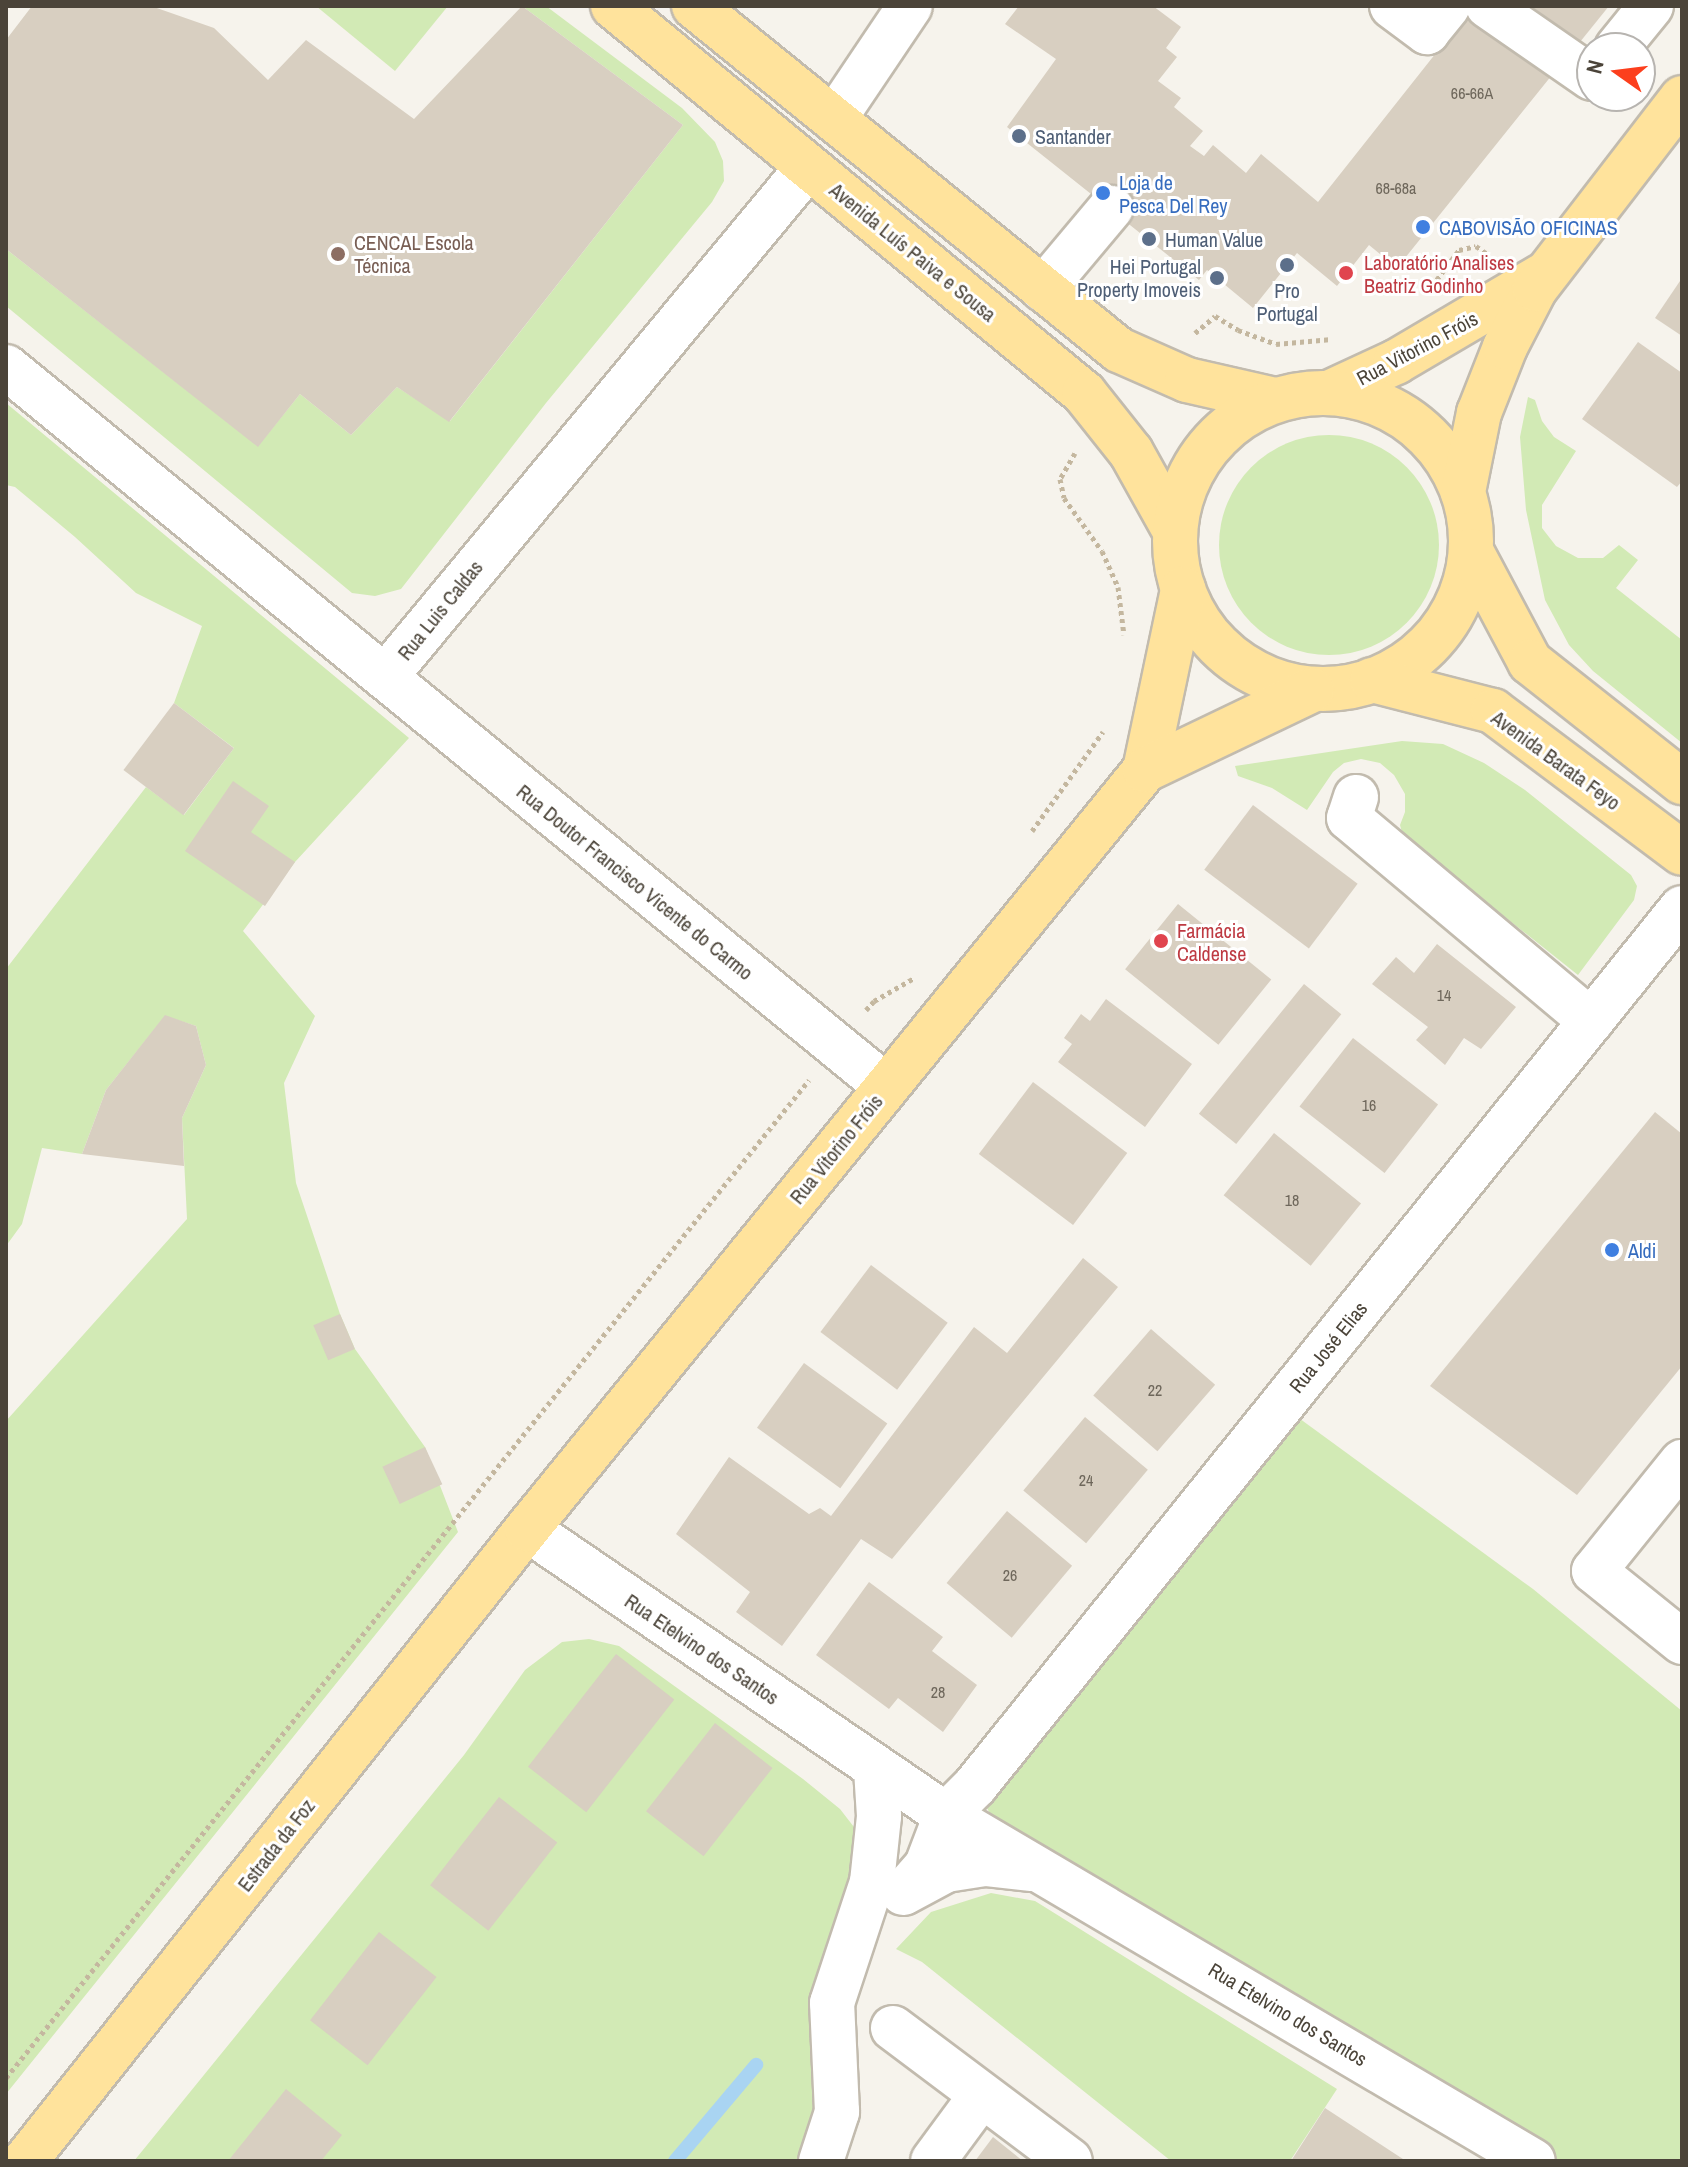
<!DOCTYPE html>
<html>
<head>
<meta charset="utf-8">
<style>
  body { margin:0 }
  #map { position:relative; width:1688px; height:2167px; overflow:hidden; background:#f6f3ec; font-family:"Archivo Narrow",sans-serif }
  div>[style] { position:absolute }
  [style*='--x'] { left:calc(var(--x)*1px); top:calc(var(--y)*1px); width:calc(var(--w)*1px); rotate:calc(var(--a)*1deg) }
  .green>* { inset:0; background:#d2eab5 }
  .round { border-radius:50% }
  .stream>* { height:14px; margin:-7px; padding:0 7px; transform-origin:7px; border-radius:7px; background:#a9d4f2 }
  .building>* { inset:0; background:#d8cfc1; transform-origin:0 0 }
  .path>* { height:5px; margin-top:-2.5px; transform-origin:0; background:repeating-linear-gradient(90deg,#c4b79f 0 4px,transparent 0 8px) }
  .roads { filter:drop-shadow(2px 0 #c2bbae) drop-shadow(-2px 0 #c2bbae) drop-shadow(0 2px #c2bbae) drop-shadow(0 -2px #c2bbae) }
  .minor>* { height:44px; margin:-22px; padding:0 22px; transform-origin:22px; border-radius:22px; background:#fff }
  .major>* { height:44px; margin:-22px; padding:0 22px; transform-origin:22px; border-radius:22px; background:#ffe39c }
  .major>.ring { margin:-22px; padding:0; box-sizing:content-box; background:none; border:44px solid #ffe39c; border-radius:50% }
  .dots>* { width:22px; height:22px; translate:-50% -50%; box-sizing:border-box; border:4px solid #fff; border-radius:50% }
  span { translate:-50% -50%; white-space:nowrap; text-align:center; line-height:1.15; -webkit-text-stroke:6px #fff; paint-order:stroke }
  .number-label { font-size:16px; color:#6e675b }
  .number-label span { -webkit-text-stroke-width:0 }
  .service-label { font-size:20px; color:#4e5e75 }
  .left { translate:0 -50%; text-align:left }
  .right { translate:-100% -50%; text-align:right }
  .shop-label { font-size:20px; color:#366cbe }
  .education-label { font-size:20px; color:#785e54 }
  .street-label { font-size:20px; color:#4b4439 }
  .health-label { font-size:20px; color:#be3a42 }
  .frame { position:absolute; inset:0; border:8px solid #4b4439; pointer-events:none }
  .north { position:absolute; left:1576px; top:32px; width:80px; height:80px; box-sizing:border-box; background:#fff; border:2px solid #b7b4b0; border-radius:50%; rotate:284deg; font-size:22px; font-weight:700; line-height:32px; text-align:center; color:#4b4439 }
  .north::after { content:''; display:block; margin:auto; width:28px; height:36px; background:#fc3f1d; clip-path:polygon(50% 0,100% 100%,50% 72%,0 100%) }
</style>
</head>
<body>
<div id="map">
  <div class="green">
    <div style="clip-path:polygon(316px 6px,448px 6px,395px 71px)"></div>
    <div style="clip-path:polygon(522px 6px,546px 6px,682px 108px,715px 142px,723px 161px,724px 181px,712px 202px,546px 403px,401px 589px,375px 596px,352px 593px,6px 306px,6px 249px,258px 446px,300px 394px,351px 435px,397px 387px,450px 421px,683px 125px)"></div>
    <div style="clip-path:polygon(1528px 397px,1535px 400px,1542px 421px,1554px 437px,1576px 451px,1542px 505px,1542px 528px,1556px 546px,1578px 558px,1603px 558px,1619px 545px,1638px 560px,1616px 588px,1682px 640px,1682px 743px,1593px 671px,1569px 645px,1545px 600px,1526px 510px,1520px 437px)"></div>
    <div style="clip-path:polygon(6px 403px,409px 738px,295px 862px,243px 931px,315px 1016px,284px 1083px,296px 1183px,340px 1314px,355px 1349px,425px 1447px,458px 1532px,6px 2094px,6px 1421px,187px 1219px,182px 1118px,206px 1065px,196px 1026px,165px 1016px,106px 1090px,82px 1154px,42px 1148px,22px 1224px,6px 1246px,6px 969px,146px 787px,184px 815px,234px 748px,174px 703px,202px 626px,136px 593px,75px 537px,15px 487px,6px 485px)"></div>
    <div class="round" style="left:1219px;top:435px;width:220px;height:220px"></div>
    <div style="clip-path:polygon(1402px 741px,1443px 744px,1484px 763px,1525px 790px,1631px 875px,1637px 886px,1634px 900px,1578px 975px,1403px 836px,1400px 825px,1405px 812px,1405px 794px,1394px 775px,1380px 763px,1361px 759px,1344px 763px,1333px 772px,1307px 810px,1272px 788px,1238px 776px,1235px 766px)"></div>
    <div style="clip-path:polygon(1281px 1405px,1533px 1589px,1682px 1711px,1682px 2161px,1540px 2161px,994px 1821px,975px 1786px)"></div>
    <div style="clip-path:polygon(589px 1639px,619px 1646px,803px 1779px,840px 1809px,864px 1840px,818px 2106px,805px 2149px,797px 2161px,134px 2161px,464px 1755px,525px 1670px,562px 1642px)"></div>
    <div style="clip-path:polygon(991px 1893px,1035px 1901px,1337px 2089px,1290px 2161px,1171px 2161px,922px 1962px,896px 1949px,931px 1912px)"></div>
  </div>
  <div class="stream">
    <div style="--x:675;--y:2161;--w:126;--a:-49.8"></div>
  </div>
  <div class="building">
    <div style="clip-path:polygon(32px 6px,151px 6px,214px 28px,268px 80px,306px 40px,414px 119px,522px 6px,683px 125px,449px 422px,397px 387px,351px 435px,300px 394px,258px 447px,6px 249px,6px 40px)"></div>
    <div style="clip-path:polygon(1019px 6px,1153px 6px,1181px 27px,1166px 48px,1177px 57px,1158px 81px,1181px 98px,1174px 107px,1203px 131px,1190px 146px,1204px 156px,1213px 145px,1246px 173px,1261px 154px,1318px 202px,1470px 10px,1552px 75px,1397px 268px,1369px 245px,1337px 286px,1297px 253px,1253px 308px,1207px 270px,1199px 280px,1007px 127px,1056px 59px,1005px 24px)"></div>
    <div style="clip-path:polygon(1531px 6px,1609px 6px,1580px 42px)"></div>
    <div style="clip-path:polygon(1682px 278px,1682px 336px,1655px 318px)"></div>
    <div style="clip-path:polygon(1638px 342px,1682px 373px,1682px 481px,1677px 487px,1582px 419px)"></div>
    <div style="left:174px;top:703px;width:75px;height:84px;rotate:37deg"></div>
    <div style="clip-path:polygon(233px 781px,269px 806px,251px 832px,295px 862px,265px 906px,185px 851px)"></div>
    <div style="left:1253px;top:805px;width:131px;height:81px;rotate:37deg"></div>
    <div style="left:1178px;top:904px;width:120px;height:84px;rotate:39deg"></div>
    <div style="clip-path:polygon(1437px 944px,1516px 1007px,1481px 1049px,1464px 1038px,1445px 1065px,1416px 1040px,1428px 1027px,1372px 984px,1396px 957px,1414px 973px)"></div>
    <div style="left:1304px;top:984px;width:48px;height:167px;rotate:39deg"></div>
    <div style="clip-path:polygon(1106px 999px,1192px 1064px,1145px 1127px,1058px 1062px,1072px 1044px,1064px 1038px,1081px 1014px,1090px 1021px)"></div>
    <div style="clip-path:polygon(165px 1015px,196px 1026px,206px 1065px,182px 1118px,184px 1166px,82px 1154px,106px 1090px)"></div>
    <div style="left:1353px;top:1038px;width:108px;height:87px;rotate:38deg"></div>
    <div style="left:1033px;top:1082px;width:118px;height:90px;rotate:37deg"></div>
    <div style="clip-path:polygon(1655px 1112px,1682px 1134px,1682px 1366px,1577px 1495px,1430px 1386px)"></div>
    <div style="left:1274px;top:1133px;width:112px;height:80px;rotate:39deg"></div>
    <div style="clip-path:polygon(1083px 1258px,1118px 1287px,892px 1559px,861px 1539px,782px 1646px,736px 1612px,750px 1592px,676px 1534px,729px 1457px,809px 1514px,820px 1508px,831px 1516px,974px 1327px,1007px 1353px)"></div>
    <div style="left:871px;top:1265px;width:96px;height:84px;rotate:37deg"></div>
    <div style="left:340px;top:1314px;width:38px;height:29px;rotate:67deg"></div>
    <div style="left:1151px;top:1329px;width:85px;height:88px;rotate:41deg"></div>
    <div style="left:804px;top:1363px;width:103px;height:80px;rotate:36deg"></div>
    <div style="left:1085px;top:1417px;width:82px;height:96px;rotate:40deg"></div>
    <div style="left:425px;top:1447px;width:41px;height:47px;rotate:65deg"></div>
    <div style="left:1007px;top:1511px;width:85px;height:94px;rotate:40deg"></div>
    <div style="clip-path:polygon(869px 1582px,943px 1637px,932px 1651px,977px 1685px,943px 1732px,898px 1698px,889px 1709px,816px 1655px)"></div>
    <div style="left:616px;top:1654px;width:74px;height:143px;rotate:38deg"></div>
    <div style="left:715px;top:1723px;width:73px;height:112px;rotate:38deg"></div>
    <div style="left:499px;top:1797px;width:74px;height:112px;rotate:38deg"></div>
    <div style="left:379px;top:1932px;width:73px;height:112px;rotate:38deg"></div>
    <div style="clip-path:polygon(286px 2089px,342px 2135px,321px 2161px,228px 2161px)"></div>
    <div style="clip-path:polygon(1325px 2108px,1406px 2161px,1291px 2161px)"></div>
    <div style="clip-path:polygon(993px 2137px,1023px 2161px,975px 2161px)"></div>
  </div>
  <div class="path">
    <div style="--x:1432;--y:286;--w:45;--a:-53.1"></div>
    <div style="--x:1459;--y:250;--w:17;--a:-13"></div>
    <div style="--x:1476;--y:246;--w:16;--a:35"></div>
    <div style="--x:1195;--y:333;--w:26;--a:-40"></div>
    <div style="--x:1215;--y:316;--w:27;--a:31"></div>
    <div style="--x:1238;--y:330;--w:40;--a:20.2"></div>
    <div style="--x:1276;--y:344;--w:56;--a:-5.1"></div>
    <div style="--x:1075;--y:453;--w:30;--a:120"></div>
    <div style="--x:1060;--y:479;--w:19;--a:78"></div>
    <div style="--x:1064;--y:498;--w:65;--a:54.4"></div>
    <div style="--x:1102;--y:551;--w:39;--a:66"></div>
    <div style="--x:1118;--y:587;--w:48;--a:82.9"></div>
    <div style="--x:1032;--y:831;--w:122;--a:-54.4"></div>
    <div style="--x:866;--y:1010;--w:12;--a:-48"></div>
    <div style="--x:874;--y:1001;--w:46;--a:-29.9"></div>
    <div style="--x:6;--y:2078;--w:1281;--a:-51.18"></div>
  </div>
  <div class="roads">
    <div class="minor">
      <div style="--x:1392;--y:6;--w:44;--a:36.6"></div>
      <div style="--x:1427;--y:32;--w:33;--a:-51"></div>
      <div style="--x:1488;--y:6;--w:126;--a:34.7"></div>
      <div style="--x:1617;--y:48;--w:54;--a:-51"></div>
      <div style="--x:834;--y:119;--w:136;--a:-56.1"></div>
      <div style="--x:1043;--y:289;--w:106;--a:-50"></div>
      <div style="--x:6;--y:367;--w:490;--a:39.3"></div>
      <div style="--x:385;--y:677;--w:663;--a:-50.33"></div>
      <div style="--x:385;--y:677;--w:648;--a:39.24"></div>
      <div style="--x:1356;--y:797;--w:22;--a:108"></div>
      <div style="--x:1349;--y:818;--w:316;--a:40"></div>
      <div style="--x:1682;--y:1462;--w:140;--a:128.9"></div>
      <div style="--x:1594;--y:1571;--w:113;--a:38.9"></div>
      <div style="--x:527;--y:1529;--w:507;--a:34.32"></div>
      <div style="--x:946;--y:1815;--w:681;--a:30.52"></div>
      <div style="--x:905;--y:1892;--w:47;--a:-28.2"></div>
      <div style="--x:946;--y:1870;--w:39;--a:-9"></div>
      <div style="--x:985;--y:1864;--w:45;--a:6.3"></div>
      <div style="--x:903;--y:1893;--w:37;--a:-49"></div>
      <div style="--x:927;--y:1865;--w:53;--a:-69.2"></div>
      <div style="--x:946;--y:1815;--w:41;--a:-45"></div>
      <div style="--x:975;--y:1786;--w:1127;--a:-51.16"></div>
      <div style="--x:893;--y:2028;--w:221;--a:36.9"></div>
      <div style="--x:821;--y:2161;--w:52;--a:-71.9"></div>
      <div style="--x:837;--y:2112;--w:109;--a:-92.6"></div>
      <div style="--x:832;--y:2003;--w:127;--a:-71.7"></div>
      <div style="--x:872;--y:1882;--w:66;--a:-83.9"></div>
      <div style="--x:879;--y:1816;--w:47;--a:-93.7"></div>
      <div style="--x:933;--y:2161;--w:81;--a:-53.6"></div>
    </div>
    <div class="major">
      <div style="--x:613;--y:6;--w:610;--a:39.41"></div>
      <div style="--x:1084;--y:393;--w:75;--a:51.5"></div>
      <div style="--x:1131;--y:452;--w:90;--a:60.9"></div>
      <div style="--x:694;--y:6;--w:547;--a:38.99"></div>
      <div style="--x:1119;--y:350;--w:74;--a:23.8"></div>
      <div style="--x:1187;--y:380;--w:90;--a:12.8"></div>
      <div style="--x:1331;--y:392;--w:72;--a:-24.8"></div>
      <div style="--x:1396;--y:362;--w:169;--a:-30.5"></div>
      <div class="ring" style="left:1175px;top:393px;width:252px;height:252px"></div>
      <div style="--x:1463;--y:492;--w:81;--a:-78.6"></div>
      <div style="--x:1479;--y:413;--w:71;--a:-68.5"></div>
      <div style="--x:1505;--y:347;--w:65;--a:-62.7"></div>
      <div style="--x:1535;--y:289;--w:241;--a:-52.4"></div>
      <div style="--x:1471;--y:551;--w:126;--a:62"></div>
      <div style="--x:1530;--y:662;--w:194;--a:38.3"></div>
      <div style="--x:1372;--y:680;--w:125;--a:14.4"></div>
      <div style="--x:1493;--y:711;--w:236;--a:36.9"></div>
      <div style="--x:1145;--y:770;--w:185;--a:-78.1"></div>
      <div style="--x:25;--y:2161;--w:807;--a:-51.54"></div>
      <div style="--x:527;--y:1529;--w:979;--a:-50.85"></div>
      <div style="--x:1145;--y:770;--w:185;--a:-25.6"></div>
    </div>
  </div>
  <div class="dots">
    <div style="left:1019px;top:136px;background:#5c6f8a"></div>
    <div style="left:1103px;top:193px;background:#3f7fe0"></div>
    <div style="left:1423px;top:227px;background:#3f7fe0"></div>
    <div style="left:1149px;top:239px;background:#5c6f8a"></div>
    <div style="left:338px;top:254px;background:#8d6e63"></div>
    <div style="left:1287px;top:265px;background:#5c6f8a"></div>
    <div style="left:1346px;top:273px;background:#e0444e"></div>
    <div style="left:1217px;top:278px;background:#5c6f8a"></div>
    <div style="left:1161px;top:941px;background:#e0444e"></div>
    <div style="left:1612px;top:1250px;background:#3f7fe0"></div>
  </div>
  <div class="number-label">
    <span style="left:1472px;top:93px">66-66A</span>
    <span style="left:1396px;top:188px">68-68a</span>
    <span style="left:1444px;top:995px">14</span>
    <span style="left:1369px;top:1105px">16</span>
    <span style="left:1292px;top:1200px">18</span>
    <span style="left:1155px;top:1390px">22</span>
    <span style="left:1086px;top:1480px">24</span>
    <span style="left:1010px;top:1575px">26</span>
    <span style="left:938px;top:1692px">28</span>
  </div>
  <div class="service-label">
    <span class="left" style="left:1035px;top:136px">Santander</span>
    <span class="left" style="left:1165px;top:239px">Human Value</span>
    <span class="right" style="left:1201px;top:278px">Hei Portugal<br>Property Imoveis</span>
    <span style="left:1287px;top:302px">Pro<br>Portugal</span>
  </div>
  <div class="shop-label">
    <span class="left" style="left:1119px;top:194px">Loja de<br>Pesca Del Rey</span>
    <span class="left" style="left:1439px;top:227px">CABOVISÃO OFICINAS</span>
    <span class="left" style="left:1628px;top:1250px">Aldi</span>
  </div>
  <div class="education-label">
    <span class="left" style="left:354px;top:254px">CENCAL Escola<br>Técnica</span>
  </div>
  <div class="street-label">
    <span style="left:913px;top:252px;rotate:39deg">Avenida Luís Paiva e Sousa</span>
    <span style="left:1417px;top:348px;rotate:-28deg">Rua Vitorino Fróis</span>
    <span style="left:440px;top:610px;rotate:-51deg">Rua Luis Caldas</span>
    <span style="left:1556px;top:760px;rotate:36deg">Avenida Barata Feyo</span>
    <span style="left:635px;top:882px;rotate:39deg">Rua Doutor Francisco Vicente do Carmo</span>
    <span style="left:836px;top:1149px;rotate:-51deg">Rua Vitorino Fróis</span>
    <span style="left:1328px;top:1347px;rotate:-51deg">Rua José Elias</span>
    <span style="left:702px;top:1649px;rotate:34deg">Rua Etelvino dos Santos</span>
    <span style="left:276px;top:1845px;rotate:-52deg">Estrada da Foz</span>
    <span style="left:1288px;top:2014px;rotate:31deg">Rua Etelvino dos Santos</span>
  </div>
  <div class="health-label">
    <span class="left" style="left:1364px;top:274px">Laboratório Analises<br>Beatriz Godinho</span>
    <span class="left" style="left:1177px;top:942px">Farmácia<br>Caldense</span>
  </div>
  <div class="frame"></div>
  <div class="north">N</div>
</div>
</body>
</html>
